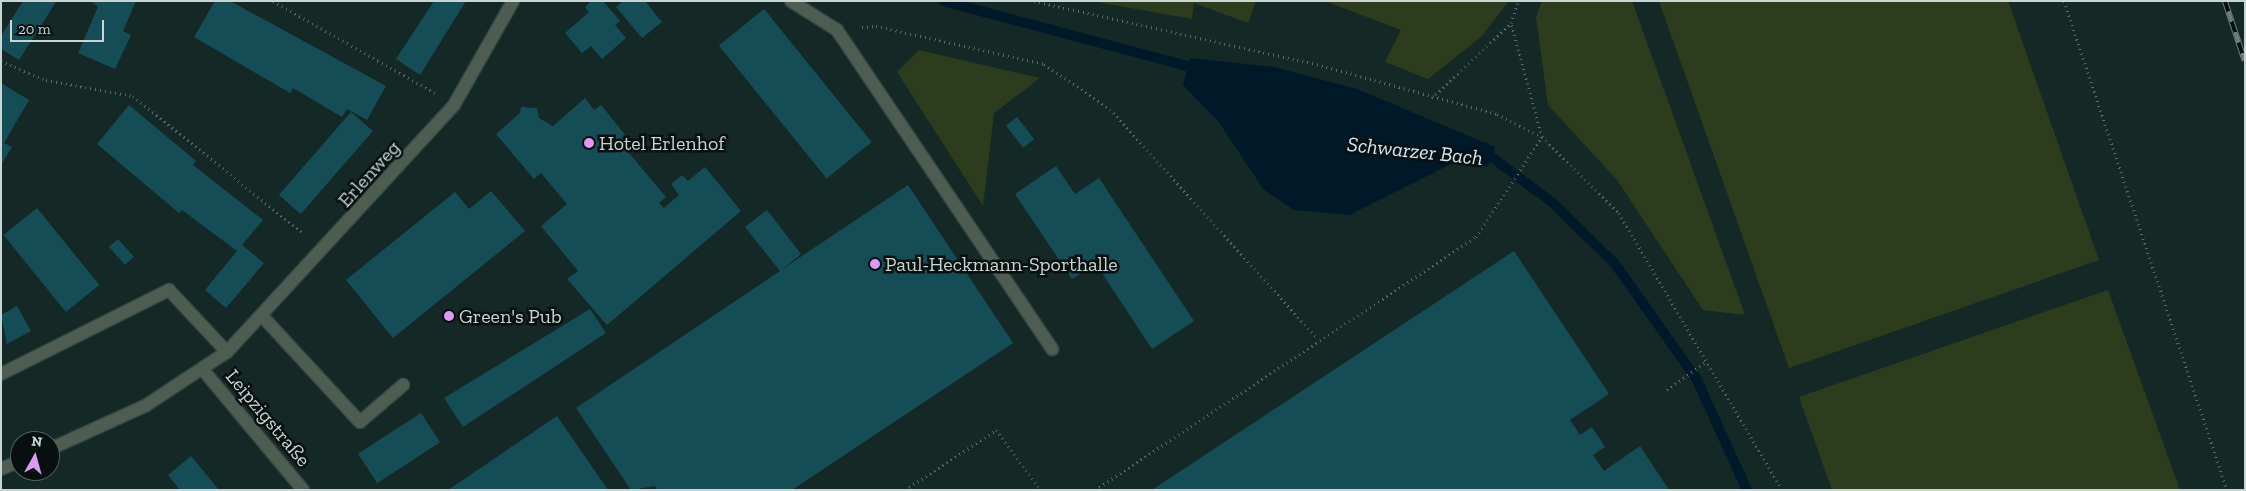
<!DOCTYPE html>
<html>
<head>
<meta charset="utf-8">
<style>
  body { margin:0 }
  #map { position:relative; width:2246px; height:491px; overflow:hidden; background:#142926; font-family:"Zilla Slab",serif }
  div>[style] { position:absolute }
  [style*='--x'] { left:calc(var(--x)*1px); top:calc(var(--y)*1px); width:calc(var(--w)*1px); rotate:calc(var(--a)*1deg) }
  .green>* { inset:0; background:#2d3c1d }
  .water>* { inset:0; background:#001929 }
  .stream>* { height:10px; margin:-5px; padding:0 5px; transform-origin:5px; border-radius:5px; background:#001929 }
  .building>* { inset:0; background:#154d56; transform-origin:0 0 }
  .path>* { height:3px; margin-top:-1.5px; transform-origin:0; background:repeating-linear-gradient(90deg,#596b68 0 1px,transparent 0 5px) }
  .roads { filter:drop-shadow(1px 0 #314542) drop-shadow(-1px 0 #314542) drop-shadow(0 1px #314542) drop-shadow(0 -1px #314542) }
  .minor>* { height:12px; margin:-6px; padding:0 6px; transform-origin:6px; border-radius:6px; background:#4d5d52 }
  .rail>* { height:5.5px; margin-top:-2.75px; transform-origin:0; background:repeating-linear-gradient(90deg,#07100e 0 11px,#6d7d7b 0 22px); box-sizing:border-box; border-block:1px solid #6d7d7b }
  .dots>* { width:14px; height:14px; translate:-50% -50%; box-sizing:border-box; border:2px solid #07100e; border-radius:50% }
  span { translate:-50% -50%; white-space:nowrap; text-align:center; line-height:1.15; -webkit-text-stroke:5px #07100e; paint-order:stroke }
  .poi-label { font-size:20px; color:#c9d5d3 }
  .left { translate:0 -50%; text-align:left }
  .street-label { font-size:20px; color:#c9d5d3 }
  .water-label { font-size:21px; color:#cfe8f9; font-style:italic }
  .frame { position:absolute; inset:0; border:2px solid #c9d5d3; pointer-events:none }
  .north { position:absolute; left:10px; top:431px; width:50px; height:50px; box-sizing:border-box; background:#07100e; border:1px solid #555f5d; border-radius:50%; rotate:7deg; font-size:14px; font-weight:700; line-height:20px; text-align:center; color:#c9d5d3 }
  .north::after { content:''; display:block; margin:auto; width:18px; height:22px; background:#dd99f3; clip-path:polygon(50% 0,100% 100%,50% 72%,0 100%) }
  .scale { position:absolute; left:10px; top:20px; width:94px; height:22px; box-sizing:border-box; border:2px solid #c9d5d3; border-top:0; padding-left:6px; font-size:15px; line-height:18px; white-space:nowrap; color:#c9d5d3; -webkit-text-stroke:4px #07100e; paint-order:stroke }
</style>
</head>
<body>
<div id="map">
  <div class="green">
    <div style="clip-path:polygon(1092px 1px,1256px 1px,1248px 23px,1194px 3px,1192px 19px)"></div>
    <div style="clip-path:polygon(1325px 1px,1509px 1px,1481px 37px,1428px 79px,1385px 62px,1401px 30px)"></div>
    <div style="clip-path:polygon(1542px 1px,1632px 1px,1745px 315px,1703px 310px,1617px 180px,1548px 105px,1536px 17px)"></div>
    <div style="clip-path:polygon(1659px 1px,2008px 1px,2099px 260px,1789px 368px)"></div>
    <div style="clip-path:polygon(919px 50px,1040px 78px,994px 113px,983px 206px,897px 72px)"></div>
    <div style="clip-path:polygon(2108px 290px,2180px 490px,1832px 490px,1799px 397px)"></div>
  </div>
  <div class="water">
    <div style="clip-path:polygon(1190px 58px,1274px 67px,1357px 89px,1495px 147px,1493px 158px,1487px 167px,1468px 162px,1449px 165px,1349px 215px,1294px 210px,1264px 190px,1218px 121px,1183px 85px)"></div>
  </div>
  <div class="stream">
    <div style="--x:943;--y:1;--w:253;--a:14.9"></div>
    <div style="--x:1187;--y:66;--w:14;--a:36"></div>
    <div style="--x:1481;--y:156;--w:12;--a:9"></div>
    <div style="--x:1493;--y:158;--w:75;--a:36.9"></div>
    <div style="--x:1553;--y:203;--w:87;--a:44.5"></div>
    <div style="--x:1615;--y:264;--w:140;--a:54.6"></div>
    <div style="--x:1696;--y:378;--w:123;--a:65.5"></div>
  </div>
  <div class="building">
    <div style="clip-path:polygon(23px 1px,56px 2px,19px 60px,1px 49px,1px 36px)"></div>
    <div style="clip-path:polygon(91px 1px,136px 1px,123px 31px,131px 35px,115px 69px,78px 53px,98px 7px)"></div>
    <div style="clip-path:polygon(215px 1px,230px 1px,386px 86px,367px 120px,347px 109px,342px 117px,293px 88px,290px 93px,194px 37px)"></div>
    <div style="clip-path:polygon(434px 1px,466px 1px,420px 75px,396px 59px)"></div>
    <div style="clip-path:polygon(591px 1px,603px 1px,620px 21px,615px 25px,626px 38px,602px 59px,591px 46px,582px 53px,565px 33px,589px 12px,585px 7px)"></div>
    <div style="clip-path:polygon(623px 1px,645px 1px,662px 22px,642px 38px,616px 7px)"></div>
    <div style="left:764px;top:9px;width:171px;height:58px;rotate:51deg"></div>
    <div style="clip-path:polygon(1px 83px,29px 100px,4px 143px,12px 147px,1px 165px)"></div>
    <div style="clip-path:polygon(585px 98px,594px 110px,601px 105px,635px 147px,628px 152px,666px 197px,659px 203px,664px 208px,679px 195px,671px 184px,682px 175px,688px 181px,705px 167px,741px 211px,607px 325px,567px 279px,578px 271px,541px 226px,567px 204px,541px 173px,534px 179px,496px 134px,520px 113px,521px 107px,537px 108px,539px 118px,553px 126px)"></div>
    <div style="clip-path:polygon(129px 105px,196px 161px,193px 165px,263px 220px,242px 245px,264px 263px,226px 308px,205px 290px,237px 251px,182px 210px,179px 213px,97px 144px)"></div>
    <div style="left:351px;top:112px;width:29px;height:110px;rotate:41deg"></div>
    <div style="left:1017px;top:117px;width:28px;height:14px;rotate:52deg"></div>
    <div style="clip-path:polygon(1056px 166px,1075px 194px,1099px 178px,1194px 321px,1152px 349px,1096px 264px,1072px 279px,1015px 194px)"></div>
    <div style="clip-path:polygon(908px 185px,1013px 343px,792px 490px,657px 490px,655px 486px,631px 490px,576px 408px,780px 271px,745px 227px,767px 210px,801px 254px,781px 270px)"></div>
    <div style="clip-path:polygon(491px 191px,525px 231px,393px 338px,346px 280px,455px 192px,469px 209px)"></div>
    <div style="left:37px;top:208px;width:99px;height:43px;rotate:51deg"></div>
    <div style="left:118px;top:239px;width:24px;height:12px;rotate:48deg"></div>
    <div style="clip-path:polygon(1514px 251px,1609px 394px,1570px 420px,1580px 435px,1592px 427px,1605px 447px,1593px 455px,1604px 471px,1640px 446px,1669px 490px,1152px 490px)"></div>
    <div style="clip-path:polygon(17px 306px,31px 331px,7px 344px,1px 315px)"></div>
    <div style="clip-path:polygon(590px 309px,606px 333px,463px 427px,444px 398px)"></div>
    <div style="left:421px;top:413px;width:35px;height:75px;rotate:57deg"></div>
    <div style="clip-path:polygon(557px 416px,608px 490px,448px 490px)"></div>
    <div style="clip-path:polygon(191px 456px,219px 490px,180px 490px,168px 475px)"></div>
  </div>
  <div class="path">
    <div style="--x:273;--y:1;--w:186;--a:29.6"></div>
    <div style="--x:1034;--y:1;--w:285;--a:12.6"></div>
    <div style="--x:1312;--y:63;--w:192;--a:15.4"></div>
    <div style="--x:1497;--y:114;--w:51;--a:27.1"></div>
    <div style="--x:1542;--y:137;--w:108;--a:44.6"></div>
    <div style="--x:1619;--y:213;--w:321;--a:59.5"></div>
    <div style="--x:2064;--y:1;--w:515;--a:71.57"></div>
    <div style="--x:862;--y:27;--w:14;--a:-4"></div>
    <div style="--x:876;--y:26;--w:172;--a:12.7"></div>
    <div style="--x:1044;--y:64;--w:80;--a:34.3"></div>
    <div style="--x:1110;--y:109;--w:310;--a:47.9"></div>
    <div style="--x:1;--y:61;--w:49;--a:22.9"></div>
    <div style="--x:46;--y:80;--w:88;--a:10.4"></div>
    <div style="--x:133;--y:96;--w:220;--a:38.9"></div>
    <div style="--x:1432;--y:98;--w:109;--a:-43.5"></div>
    <div style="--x:1511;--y:23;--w:23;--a:-72"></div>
    <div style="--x:1667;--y:390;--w:49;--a:-35.9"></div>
    <div style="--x:905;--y:490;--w:109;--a:-33.4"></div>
    <div style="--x:996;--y:430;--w:74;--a:53.7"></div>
    <div style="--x:1095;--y:490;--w:457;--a:-33.6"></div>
    <div style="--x:1476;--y:237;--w:120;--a:-56.6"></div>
    <div style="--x:1542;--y:137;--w:118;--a:-105.2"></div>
  </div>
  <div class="roads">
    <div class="minor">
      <div style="--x:791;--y:1;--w:54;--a:32.2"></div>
      <div style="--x:837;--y:30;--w:385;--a:56"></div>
      <div style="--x:263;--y:317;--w:143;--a:47.3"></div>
      <div style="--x:360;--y:422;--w:57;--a:-40.7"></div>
      <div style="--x:204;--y:371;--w:155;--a:50.2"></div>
      <div style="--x:1;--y:374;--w:188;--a:-26.6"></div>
      <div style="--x:169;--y:290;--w:85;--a:46.9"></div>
      <div style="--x:50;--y:449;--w:104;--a:-24.4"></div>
      <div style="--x:145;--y:406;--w:98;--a:-33.4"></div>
      <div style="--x:227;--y:352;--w:335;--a:-47.4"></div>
      <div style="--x:454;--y:105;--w:120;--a:-60.4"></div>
      <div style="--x:1;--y:469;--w:21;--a:-23"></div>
    </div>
  </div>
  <div class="rail">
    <div style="--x:2225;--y:1;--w:63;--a:71.6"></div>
    <div style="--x:2245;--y:1;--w:1;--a:90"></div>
  </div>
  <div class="dots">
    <div style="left:589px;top:143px;background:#dd99f3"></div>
    <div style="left:875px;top:264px;background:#dd99f3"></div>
    <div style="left:449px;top:316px;background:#dd99f3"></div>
  </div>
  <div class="poi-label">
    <span class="left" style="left:599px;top:143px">Hotel Erlenhof</span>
    <span class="left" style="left:885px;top:264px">Paul-Heckmann-Sporthalle</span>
    <span class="left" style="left:459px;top:316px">Green's Pub</span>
  </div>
  <div class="street-label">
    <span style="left:369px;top:174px;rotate:-48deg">Erlenweg</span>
    <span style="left:268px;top:418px;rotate:50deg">Leipzigstraße</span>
  </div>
  <div class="water-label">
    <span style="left:1415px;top:151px;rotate:6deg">Schwarzer Bach</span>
  </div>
  <div class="frame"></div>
  <div class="north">N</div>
  <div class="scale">20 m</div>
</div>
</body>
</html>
